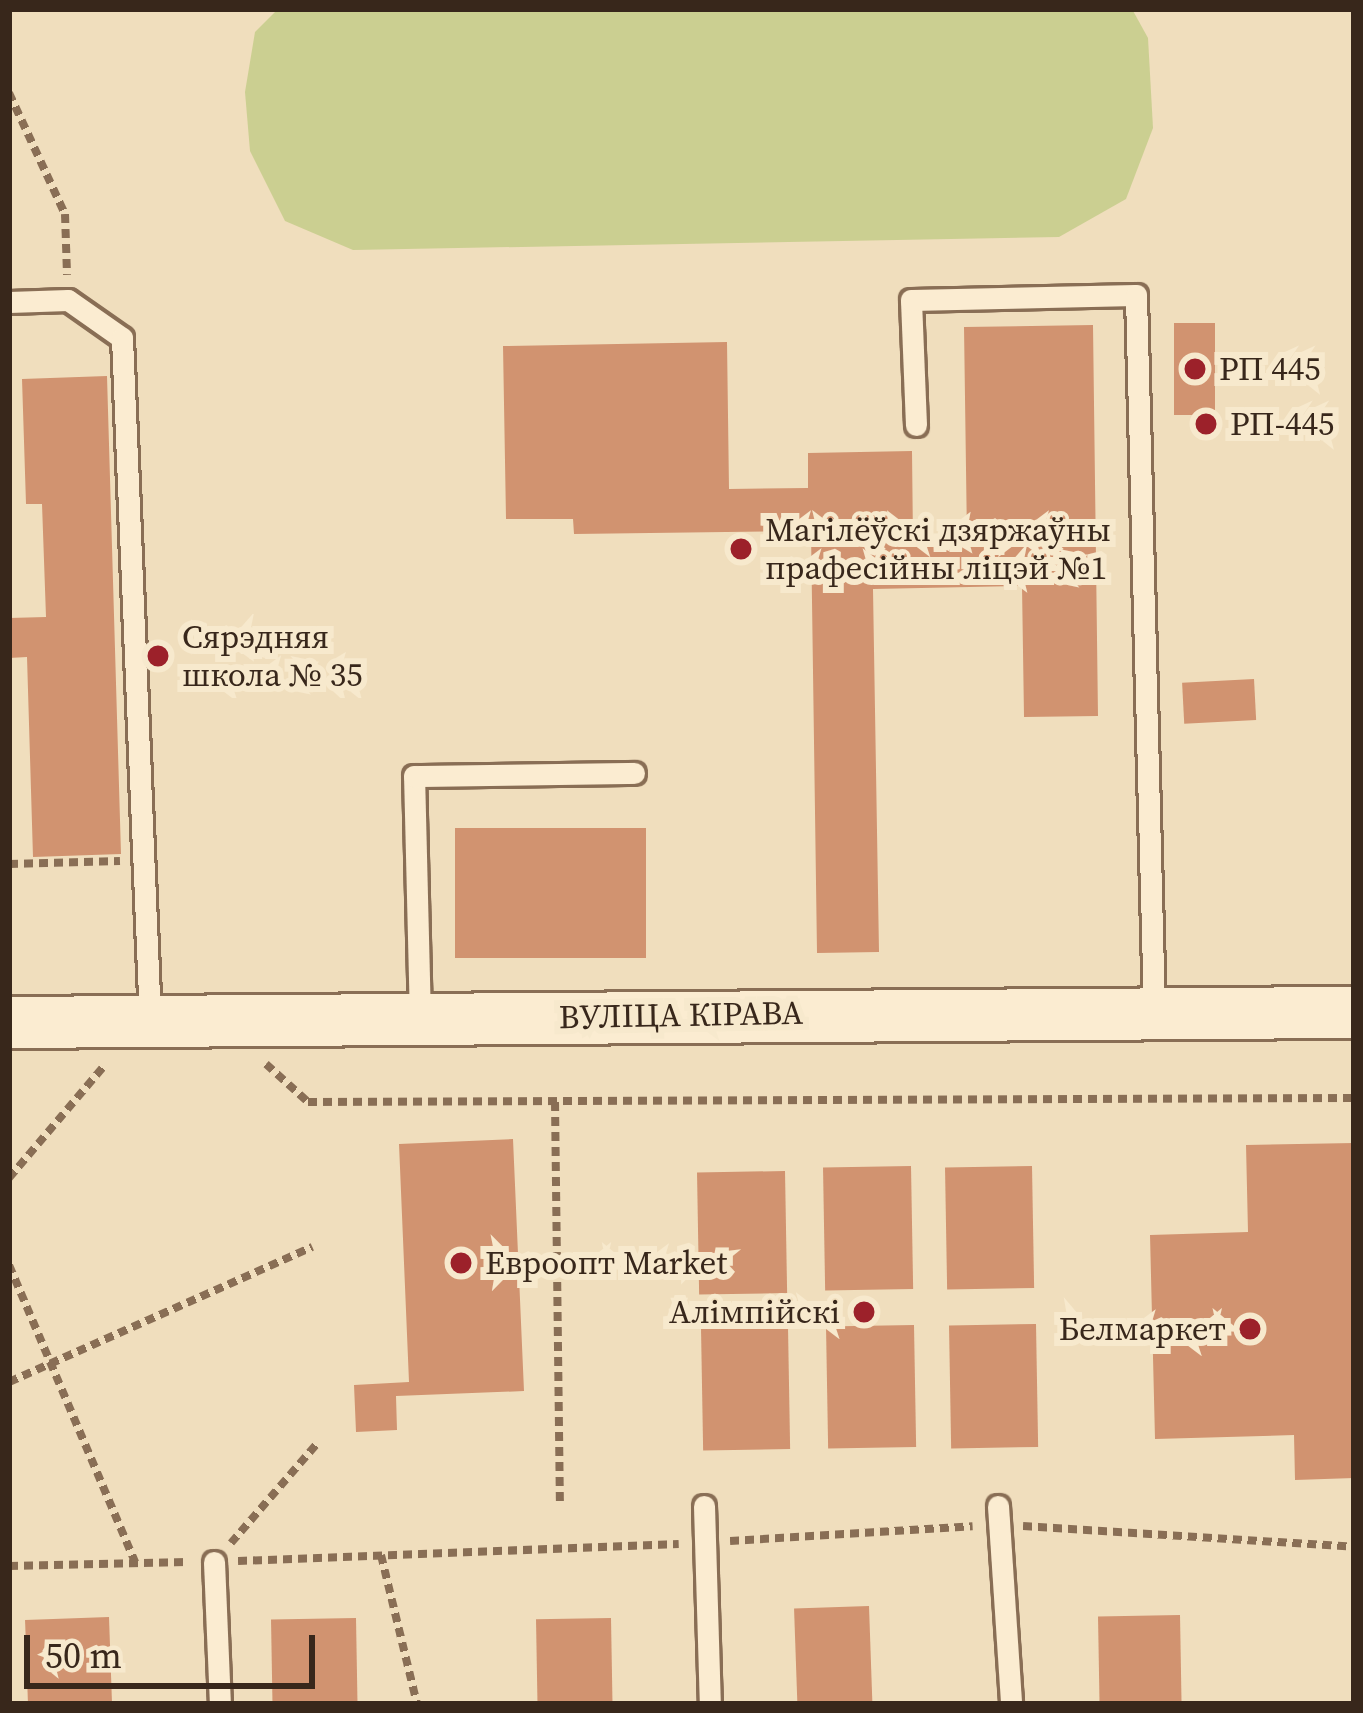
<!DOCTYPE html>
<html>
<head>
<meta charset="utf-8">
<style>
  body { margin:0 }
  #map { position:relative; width:1363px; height:1713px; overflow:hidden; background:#f0debd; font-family:"Source Serif 4",serif }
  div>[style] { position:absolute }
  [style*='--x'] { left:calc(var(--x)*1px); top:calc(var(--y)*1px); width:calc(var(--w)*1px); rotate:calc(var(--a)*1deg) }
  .green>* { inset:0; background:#cbcf91 }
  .building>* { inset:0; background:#d19370; transform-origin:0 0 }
  .path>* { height:8px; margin-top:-4px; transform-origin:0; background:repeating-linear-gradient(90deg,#896e55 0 9px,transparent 0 15px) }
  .roads { filter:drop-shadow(3px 0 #896e55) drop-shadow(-3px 0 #896e55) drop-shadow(0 3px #896e55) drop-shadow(0 -3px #896e55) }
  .service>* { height:21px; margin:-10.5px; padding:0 10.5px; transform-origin:10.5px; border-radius:10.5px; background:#fbecd1 }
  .tertiary>* { height:51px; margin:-25.5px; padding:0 25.5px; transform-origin:25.5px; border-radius:25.5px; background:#fbecd1 }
  .dots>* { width:33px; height:33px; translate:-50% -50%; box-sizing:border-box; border:6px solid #f7e9cd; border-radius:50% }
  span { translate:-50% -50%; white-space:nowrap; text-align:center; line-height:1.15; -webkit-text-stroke:12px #f7e9cd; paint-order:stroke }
  .poi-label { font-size:33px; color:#38271b }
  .left { translate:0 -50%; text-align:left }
  .right { translate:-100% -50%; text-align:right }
  .street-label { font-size:33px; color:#38271b }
  .frame { position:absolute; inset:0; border:12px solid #38271b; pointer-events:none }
  .scale { position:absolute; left:24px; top:1635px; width:291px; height:54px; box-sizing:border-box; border:6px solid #38271b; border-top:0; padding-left:15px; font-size:36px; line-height:42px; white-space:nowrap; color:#38271b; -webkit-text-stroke:9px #f7e9cd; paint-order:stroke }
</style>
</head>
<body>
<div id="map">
  <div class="green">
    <div style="clip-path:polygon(278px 9px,1132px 9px,1148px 38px,1153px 128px,1126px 199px,1059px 237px,353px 250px,285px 221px,250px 151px,245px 92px,255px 32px)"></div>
  </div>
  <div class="building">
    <div style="left:1174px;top:323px;width:41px;height:92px"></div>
    <div style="clip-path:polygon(1093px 325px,1098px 716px,1024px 717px,1022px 586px,873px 589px,879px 952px,817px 953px,811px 531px,574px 534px,573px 519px,506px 519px,503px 346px,727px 342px,729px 489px,808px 488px,808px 453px,912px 451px,913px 540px,967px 539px,964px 327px)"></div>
    <div style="clip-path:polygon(107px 376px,121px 854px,33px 857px,27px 657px,9px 658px,9px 618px,46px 617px,42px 504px,26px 504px,22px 379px)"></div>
    <div style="left:1254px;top:679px;width:41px;height:72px;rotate:87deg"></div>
    <div style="left:455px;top:828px;width:191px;height:130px"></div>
    <div style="clip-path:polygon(513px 1139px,524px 1391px,396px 1396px,397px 1430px,356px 1432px,354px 1385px,409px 1382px,399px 1144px)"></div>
    <div style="clip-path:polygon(1354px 1143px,1354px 1478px,1295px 1480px,1294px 1435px,1155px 1439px,1150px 1235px,1248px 1232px,1246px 1145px)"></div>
    <div style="left:911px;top:1166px;width:123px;height:88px;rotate:89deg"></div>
    <div style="left:1032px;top:1166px;width:122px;height:87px;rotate:89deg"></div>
    <div style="left:785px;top:1171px;width:122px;height:88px;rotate:89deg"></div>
    <div style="left:1036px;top:1324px;width:123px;height:87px;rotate:89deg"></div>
    <div style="left:914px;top:1325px;width:122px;height:88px;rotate:89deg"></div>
    <div style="left:788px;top:1327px;width:122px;height:87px;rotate:89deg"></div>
    <div style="left:869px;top:1606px;width:98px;height:75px;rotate:88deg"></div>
    <div style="left:1180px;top:1615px;width:89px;height:82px;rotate:89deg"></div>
    <div style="left:109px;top:1617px;width:87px;height:84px;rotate:88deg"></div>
    <div style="left:356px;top:1618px;width:86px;height:85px;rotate:89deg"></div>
    <div style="left:611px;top:1618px;width:86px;height:75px;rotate:89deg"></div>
  </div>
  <div class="path">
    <div style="--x:9;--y:93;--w:133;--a:65.2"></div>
    <div style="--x:65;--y:214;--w:61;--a:88.1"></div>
    <div style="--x:9;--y:864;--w:111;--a:-1.5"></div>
    <div style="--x:266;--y:1064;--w:57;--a:42.1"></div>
    <div style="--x:308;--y:1102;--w:1046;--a:-0.22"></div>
    <div style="--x:555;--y:1102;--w:402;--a:89.3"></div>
    <div style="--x:9;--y:1178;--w:148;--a:-49.7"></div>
    <div style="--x:9;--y:1265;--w:323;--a:67"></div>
    <div style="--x:9;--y:1382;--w:332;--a:-24"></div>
    <div style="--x:1023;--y:1526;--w:332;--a:3.6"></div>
    <div style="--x:730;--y:1541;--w:243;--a:-3.5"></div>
    <div style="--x:231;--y:1543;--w:130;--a:-49.1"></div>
    <div style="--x:381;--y:1555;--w:153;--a:76.4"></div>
    <div style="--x:238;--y:1561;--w:441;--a:-2.2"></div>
    <div style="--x:9;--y:1566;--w:178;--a:-1.3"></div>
  </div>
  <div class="roads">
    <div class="service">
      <div style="--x:9;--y:302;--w:59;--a:-1.9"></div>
      <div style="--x:68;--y:300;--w:66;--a:35.1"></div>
      <div style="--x:122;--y:338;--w:683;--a:87.65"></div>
      <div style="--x:916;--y:425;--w:125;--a:-92.3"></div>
      <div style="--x:911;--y:300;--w:225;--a:-1.3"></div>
      <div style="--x:1136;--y:295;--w:717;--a:88.56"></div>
      <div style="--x:420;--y:1019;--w:243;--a:-91.4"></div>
      <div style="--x:414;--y:776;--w:220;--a:-0.8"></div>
      <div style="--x:704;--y:1506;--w:198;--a:88.3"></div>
      <div style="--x:998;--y:1506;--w:198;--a:86.2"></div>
      <div style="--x:214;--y:1562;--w:142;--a:87.6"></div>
    </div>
    <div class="tertiary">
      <div style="--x:9;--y:1022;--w:1345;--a:-0.43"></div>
    </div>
  </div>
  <div class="dots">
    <div style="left:1195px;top:369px;background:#9c212a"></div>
    <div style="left:1206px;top:424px;background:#9c212a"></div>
    <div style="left:741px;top:549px;background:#9c212a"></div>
    <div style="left:158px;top:656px;background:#9c212a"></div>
    <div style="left:461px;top:1263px;background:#9c212a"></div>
    <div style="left:864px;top:1312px;background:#9c212a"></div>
    <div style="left:1250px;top:1329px;background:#9c212a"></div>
  </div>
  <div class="poi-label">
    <span class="left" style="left:1219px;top:369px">РП 445</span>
    <span class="left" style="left:1230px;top:424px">РП-445</span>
    <span class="left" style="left:765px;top:549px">Магілёўскі дзяржаўны<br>прафесійны ліцэй №1</span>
    <span class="left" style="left:182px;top:656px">Сярэдняя<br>школа № 35</span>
    <span class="left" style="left:485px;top:1263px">Евроопт Market</span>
    <span class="right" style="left:840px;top:1312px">Алімпійскі</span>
    <span class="right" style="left:1226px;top:1329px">Белмаркет</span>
  </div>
  <div class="street-label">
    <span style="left:681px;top:1015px;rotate:-1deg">ВУЛІЦА КІРАВА</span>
  </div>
  <div class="frame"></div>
  <div class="scale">50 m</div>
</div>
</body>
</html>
